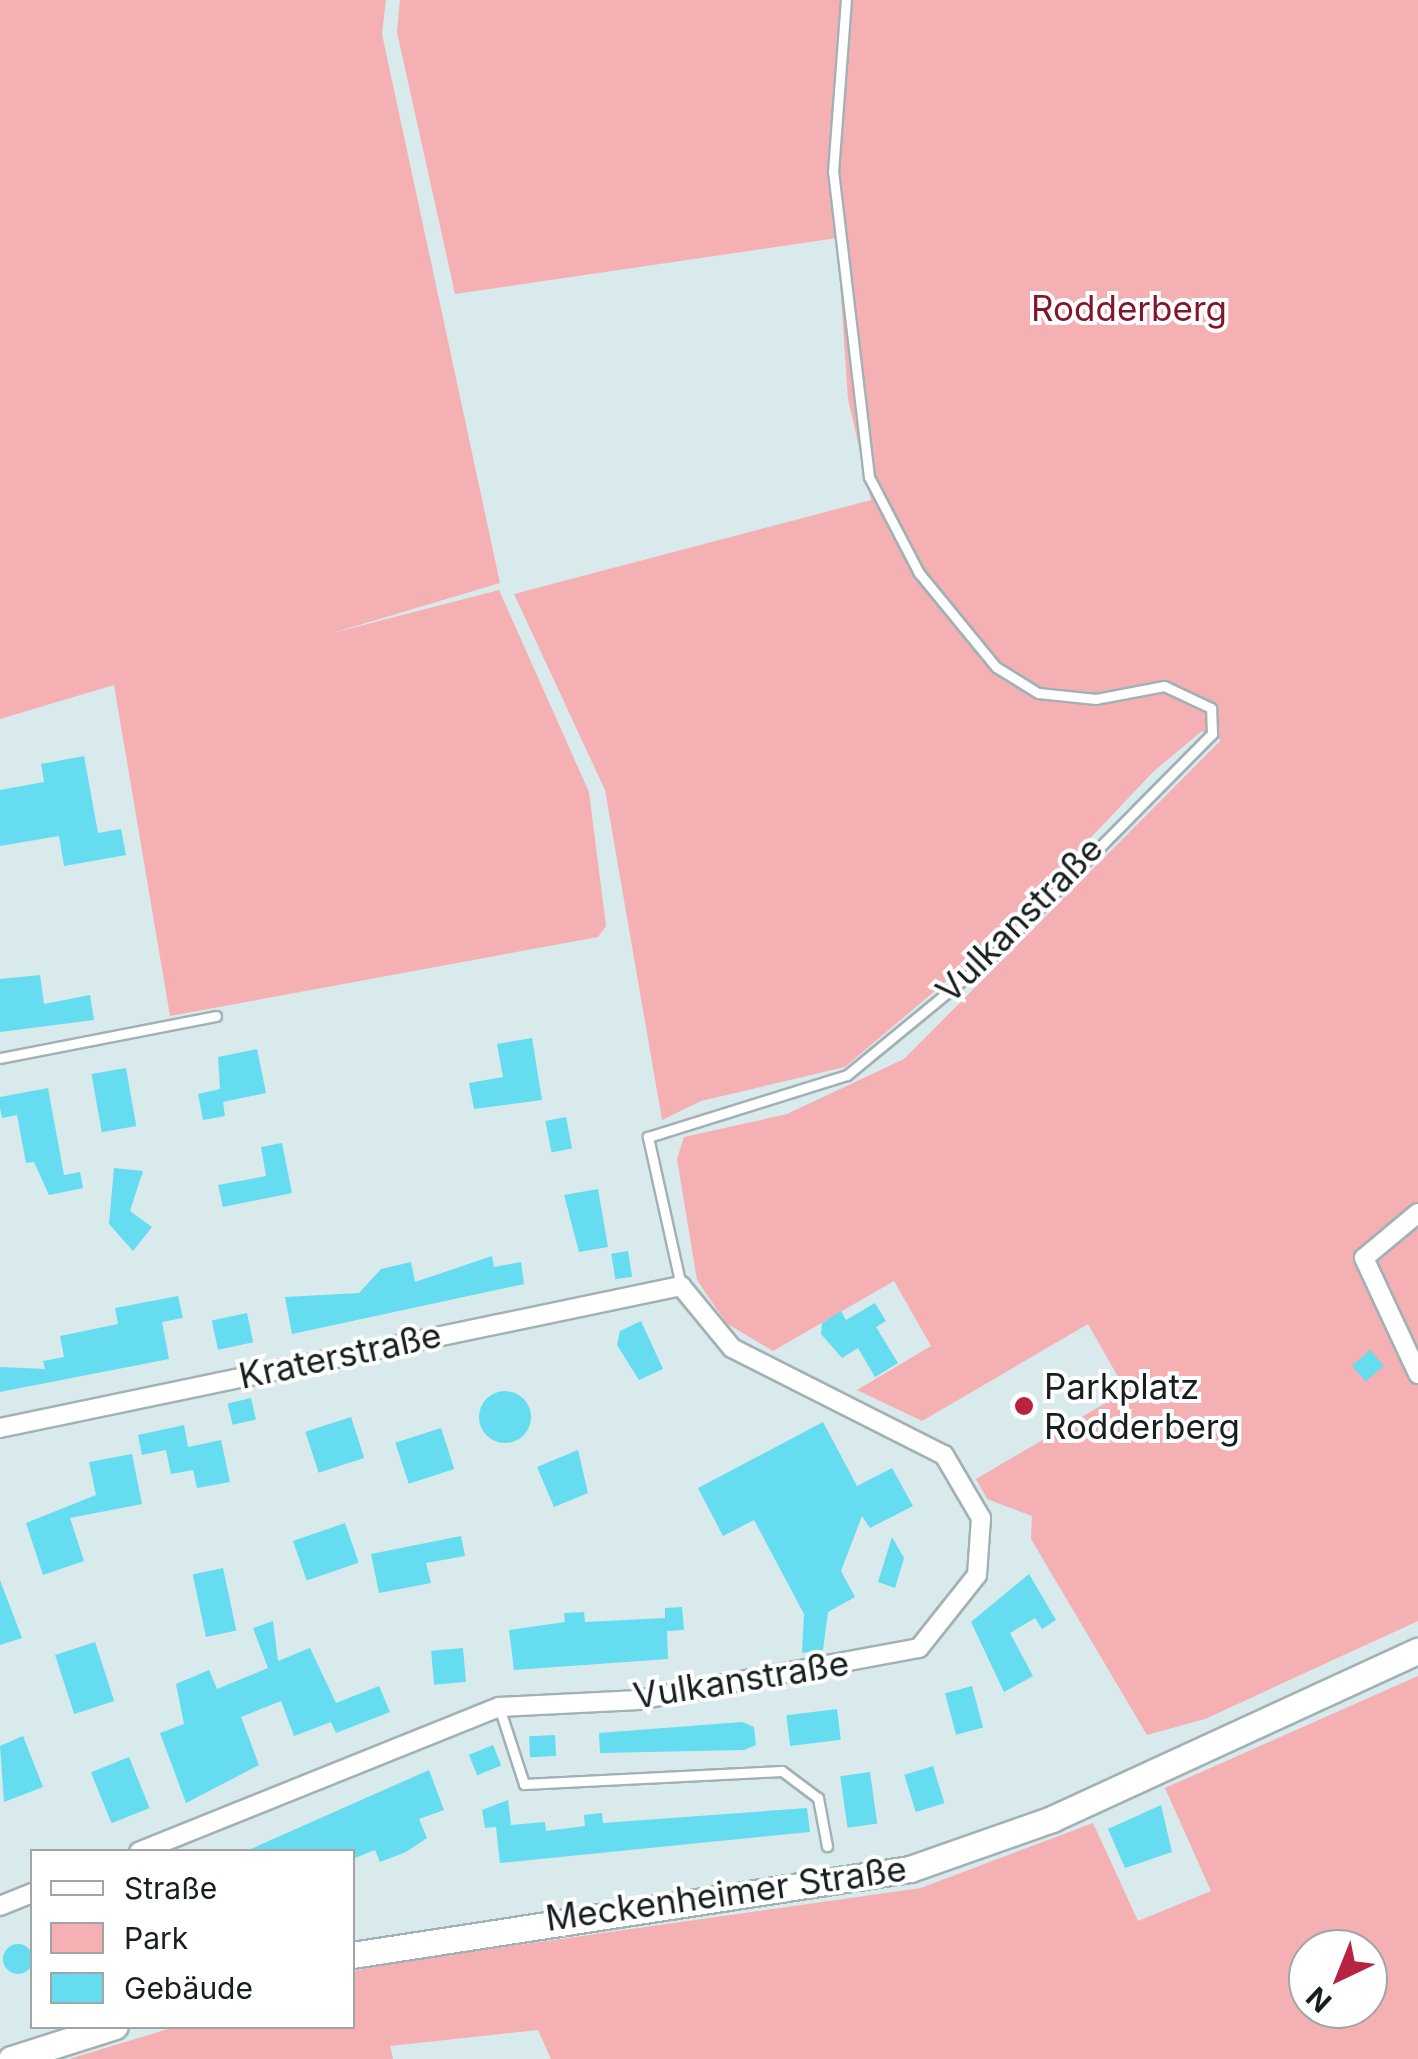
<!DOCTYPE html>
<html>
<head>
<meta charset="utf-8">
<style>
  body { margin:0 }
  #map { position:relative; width:1418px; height:2059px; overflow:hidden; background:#d9eaed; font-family:Inter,sans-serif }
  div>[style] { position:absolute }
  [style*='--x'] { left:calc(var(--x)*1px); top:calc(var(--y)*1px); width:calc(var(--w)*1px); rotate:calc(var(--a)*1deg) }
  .green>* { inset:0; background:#f4b0b3 }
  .building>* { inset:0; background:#65dcef; transform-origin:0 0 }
  .round { border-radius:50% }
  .roads { filter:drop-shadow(2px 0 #a1b1b4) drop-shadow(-2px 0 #a1b1b4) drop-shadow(0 2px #a1b1b4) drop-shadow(0 -2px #a1b1b4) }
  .service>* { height:9px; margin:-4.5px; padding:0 4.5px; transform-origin:4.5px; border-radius:4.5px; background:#fff }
  .minor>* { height:18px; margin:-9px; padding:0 9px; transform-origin:9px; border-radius:9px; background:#fff }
  .secondary>* { height:25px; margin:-12.5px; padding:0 12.5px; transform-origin:12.5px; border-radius:12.5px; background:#fff }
  .dots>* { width:28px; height:28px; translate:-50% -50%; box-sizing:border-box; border:5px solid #fff; border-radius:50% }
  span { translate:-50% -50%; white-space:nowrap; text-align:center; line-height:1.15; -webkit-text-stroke:8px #fff; paint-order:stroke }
  .park-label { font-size:35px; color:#82172c }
  .street-label { font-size:35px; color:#171e1f }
  .poi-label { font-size:35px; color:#171e1f }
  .left { translate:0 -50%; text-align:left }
  .legend { position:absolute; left:30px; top:1849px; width:325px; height:180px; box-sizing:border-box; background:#fff; border:2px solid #a2a5a5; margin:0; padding:12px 18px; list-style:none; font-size:30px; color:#171e1f }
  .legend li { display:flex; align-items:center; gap:20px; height:50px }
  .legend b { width:50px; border:2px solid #a2a5a5 }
  .north { position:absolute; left:1288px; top:1929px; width:100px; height:100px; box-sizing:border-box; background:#fff; border:2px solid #a2a5a5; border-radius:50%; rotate:223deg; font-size:28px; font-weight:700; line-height:40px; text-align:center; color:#171e1f }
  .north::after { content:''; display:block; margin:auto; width:35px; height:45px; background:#b62441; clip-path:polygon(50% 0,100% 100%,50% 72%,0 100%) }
</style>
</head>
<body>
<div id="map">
  <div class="green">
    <div style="clip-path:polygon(0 0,386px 0,382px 34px,500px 583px,329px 634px,499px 590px,589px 792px,606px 926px,598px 937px,170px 1016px,114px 685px,0 719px)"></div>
    <div style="clip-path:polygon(400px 0,1418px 0,1418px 1621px,1205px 1719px,1147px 1735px,1031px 1539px,1032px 1516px,987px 1499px,976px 1479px,1126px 1391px,1088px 1324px,922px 1421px,857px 1390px,931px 1346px,894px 1281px,773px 1351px,726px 1323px,697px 1280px,677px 1159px,684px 1137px,787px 1114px,904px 1059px,1221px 740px,1202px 731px,1153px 772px,988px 946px,845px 1067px,701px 1101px,662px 1120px,605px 790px,514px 594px,871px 500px,848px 399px,837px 238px,455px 294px,397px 32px)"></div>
    <div style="clip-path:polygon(evenodd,1418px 1676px,1418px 2059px,551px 2059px,538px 2030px,390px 2046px,393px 2059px,69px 2059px,175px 2027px,352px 2026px,353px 1972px,377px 1965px,921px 1888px,1093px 1823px,1138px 1921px,1211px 1891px,1165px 1788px,1418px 1676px,1308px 1949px,1368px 1949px,1368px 2009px,1308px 2009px,1308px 1949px)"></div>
  </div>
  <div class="building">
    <div style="clip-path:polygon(84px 756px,98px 833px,121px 829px,126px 855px,64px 866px,59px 836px,0 846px,0 790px,44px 782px,41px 764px)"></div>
    <div style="clip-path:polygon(40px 975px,44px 1004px,90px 995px,94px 1020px,0 1032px,0 979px)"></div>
    <div style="clip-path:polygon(532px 1038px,542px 1100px,474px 1109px,469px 1083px,503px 1077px,497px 1044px)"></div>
    <div style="clip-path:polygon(257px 1049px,266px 1093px,223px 1102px,225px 1116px,203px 1120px,198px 1094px,220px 1089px,218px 1057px)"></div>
    <div style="left:126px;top:1068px;width:59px;height:35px;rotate:80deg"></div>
    <div style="clip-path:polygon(48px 1088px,64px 1175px,80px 1172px,83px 1188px,49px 1195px,34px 1162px,26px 1163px,17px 1115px,2px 1118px,0 1108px,0 1097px)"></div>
    <div style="left:566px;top:1117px;width:32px;height:21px;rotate:79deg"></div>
    <div style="clip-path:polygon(282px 1143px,292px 1193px,223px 1207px,218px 1185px,266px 1176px,261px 1147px)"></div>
    <div style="clip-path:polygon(114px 1168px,143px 1171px,130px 1211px,152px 1227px,133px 1251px,109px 1224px)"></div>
    <div style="clip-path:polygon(598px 1189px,608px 1247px,579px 1252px,564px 1195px)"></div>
    <div style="left:628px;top:1251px;width:26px;height:17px;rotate:81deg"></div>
    <div style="clip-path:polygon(492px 1256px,494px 1267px,521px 1262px,524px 1284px,292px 1334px,285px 1297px,359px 1293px,381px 1269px,411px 1262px,415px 1282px)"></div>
    <div style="clip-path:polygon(178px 1296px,183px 1318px,162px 1322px,169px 1359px,0 1392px,0 1367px,45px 1369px,43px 1361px,64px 1357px,60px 1336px,118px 1324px,115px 1308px)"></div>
    <div style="clip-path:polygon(875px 1303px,886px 1321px,876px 1327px,898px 1363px,875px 1377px,858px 1348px,842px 1358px,821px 1334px,822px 1323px,841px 1311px,846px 1320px)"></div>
    <div style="left:247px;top:1313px;width:30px;height:36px;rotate:78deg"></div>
    <div style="clip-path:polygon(641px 1321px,663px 1369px,639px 1380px,617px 1345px,620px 1331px)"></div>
    <div style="left:1370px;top:1350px;width:21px;height:24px;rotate:49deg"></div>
    <div class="round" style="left:479px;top:1391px;width:52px;height:52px"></div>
    <div style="left:251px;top:1398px;width:22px;height:24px;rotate:77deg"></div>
    <div style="left:351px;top:1417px;width:43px;height:48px;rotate:72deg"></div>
    <div style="clip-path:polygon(823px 1422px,857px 1486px,892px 1468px,913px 1506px,870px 1528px,862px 1516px,841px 1571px,855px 1597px,828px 1612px,823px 1650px,802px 1653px,804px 1614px,754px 1520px,723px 1536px,698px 1488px)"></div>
    <div style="clip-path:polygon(184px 1425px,188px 1447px,221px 1440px,230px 1482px,197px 1488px,193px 1470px,171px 1474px,166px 1450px,142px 1455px,138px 1435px)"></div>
    <div style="left:441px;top:1428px;width:43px;height:48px;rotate:72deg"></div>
    <div style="clip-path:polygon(578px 1450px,588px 1493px,554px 1507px,537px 1467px)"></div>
    <div style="clip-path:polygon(132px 1454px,142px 1504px,70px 1518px,84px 1561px,43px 1575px,26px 1523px,96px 1495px,89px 1462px)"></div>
    <div style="left:345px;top:1523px;width:42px;height:55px;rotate:71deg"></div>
    <div style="clip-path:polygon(461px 1536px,465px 1556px,426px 1563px,431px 1583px,379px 1593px,371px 1554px)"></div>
    <div style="clip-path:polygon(892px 1537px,904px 1558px,895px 1588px,878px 1582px)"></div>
    <div style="left:223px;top:1568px;width:64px;height:31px;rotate:78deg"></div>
    <div style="clip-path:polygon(1029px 1574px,1056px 1620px,1042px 1629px,1035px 1618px,1010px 1633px,1033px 1676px,1004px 1692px,971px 1622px)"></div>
    <div style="clip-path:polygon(0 1580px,22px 1638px,0 1645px)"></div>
    <div style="clip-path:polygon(682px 1607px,684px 1630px,667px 1631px,668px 1659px,514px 1670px,509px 1630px,565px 1622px,564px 1613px,584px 1612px,585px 1622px,665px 1618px,665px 1608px)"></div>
    <div style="clip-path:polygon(273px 1621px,278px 1661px,310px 1648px,336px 1703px,379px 1686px,390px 1712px,336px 1733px,331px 1722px,294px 1736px,281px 1701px,241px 1717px,259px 1765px,186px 1803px,160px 1733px,184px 1724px,176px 1684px,209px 1670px,217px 1689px,268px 1668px,253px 1628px)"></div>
    <div style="left:95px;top:1642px;width:62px;height:42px;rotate:72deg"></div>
    <div style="left:463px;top:1648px;width:34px;height:32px;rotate:85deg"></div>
    <div style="left:972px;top:1686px;width:43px;height:28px;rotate:75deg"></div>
    <div style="left:837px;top:1709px;width:31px;height:51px;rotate:83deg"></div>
    <div style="clip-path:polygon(742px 1722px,754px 1727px,756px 1745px,744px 1750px,600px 1753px,599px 1733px)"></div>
    <div style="left:555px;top:1735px;width:21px;height:26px;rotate:87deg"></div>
    <div style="clip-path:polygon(23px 1736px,43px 1787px,4px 1802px,0 1746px)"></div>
    <div style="left:493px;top:1745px;width:22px;height:26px;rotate:68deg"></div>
    <div style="left:129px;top:1757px;width:55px;height:41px;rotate:68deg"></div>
    <div style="left:933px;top:1766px;width:39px;height:30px;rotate:73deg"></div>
    <div style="clip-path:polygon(429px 1770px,444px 1810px,419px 1819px,427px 1838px,406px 1852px,380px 1862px,375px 1850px,355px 1858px,244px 1852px)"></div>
    <div style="left:870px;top:1772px;width:52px;height:30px;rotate:82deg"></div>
    <div style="clip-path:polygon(508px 1800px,511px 1825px,545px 1822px,546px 1831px,585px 1826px,584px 1815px,602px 1813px,603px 1823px,807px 1808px,810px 1832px,500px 1863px,496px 1827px,485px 1828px,482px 1810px)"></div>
    <div style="clip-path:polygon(1161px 1805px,1172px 1852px,1125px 1868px,1108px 1829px)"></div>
    <div class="round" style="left:3px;top:1944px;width:30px;height:30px"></div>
  </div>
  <div class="roads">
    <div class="service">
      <div style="--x:0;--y:1058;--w:220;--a:-11"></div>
      <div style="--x:681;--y:1286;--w:153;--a:-102.5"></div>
      <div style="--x:648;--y:1137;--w:208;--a:-17.3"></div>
      <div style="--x:847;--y:1075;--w:188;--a:-39.4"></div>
      <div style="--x:992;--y:956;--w:313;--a:-45.3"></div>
      <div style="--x:1212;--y:734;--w:26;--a:-92"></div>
      <div style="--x:1211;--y:708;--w:52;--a:-154.9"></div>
      <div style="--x:1164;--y:686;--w:69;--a:169.2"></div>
      <div style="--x:1096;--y:699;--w:58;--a:-174.1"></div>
      <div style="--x:1038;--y:693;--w:49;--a:-148.2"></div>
      <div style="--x:996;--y:667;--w:122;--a:-129.3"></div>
      <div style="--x:919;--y:573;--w:108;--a:-117.5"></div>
      <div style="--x:869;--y:477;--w:307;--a:-96.7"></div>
      <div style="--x:833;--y:172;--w:172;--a:-85.7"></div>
      <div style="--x:499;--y:1707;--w:81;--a:72"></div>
      <div style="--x:524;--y:1784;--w:258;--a:-2.9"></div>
      <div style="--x:782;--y:1771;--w:45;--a:36.9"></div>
      <div style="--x:818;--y:1798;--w:49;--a:79.4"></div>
    </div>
    <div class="minor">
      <div style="--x:1418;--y:1213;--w:70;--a:140.2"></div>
      <div style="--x:1364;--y:1258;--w:128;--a:65"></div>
      <div style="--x:0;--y:1428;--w:696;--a:-11.78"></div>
      <div style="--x:681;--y:1286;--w:80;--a:50.6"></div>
      <div style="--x:732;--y:1348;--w:237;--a:26.8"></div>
      <div style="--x:944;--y:1455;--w:73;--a:59.6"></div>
      <div style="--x:981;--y:1518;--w:57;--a:94"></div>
      <div style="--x:977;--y:1575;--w:93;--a:128.5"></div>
      <div style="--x:919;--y:1648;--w:285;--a:169.5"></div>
      <div style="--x:639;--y:1700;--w:140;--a:177.1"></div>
      <div style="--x:499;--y:1707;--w:388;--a:158.1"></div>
      <div style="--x:0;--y:1906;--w:35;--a:-22"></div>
    </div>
    <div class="secondary">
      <div style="--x:352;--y:1955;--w:565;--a:-8.76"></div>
      <div style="--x:910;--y:1869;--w:151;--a:-19.4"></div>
      <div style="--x:1052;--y:1819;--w:403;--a:-24.7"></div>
      <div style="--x:11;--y:2059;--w:109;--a:-17.6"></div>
    </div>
  </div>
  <div class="dots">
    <div style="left:1024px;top:1406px;background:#b62441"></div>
  </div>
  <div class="park-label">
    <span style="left:1129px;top:308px">Rodderberg</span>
  </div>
  <div class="street-label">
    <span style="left:1019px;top:919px;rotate:-45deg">Vulkanstraße</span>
    <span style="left:340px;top:1355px;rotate:-12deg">Kraterstraße</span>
    <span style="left:741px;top:1679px;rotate:-9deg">Vulkanstraße</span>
    <span style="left:726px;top:1893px;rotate:-8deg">Meckenheimer Straße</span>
  </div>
  <div class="poi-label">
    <span class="left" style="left:1044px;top:1406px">Parkplatz<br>Rodderberg</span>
  </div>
  <ul class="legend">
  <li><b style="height:12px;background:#fff"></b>Straße</li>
  <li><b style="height:28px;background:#f4b0b3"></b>Park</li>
  <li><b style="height:28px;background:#65dcef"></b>Gebäude</li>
  </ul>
  <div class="north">N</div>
</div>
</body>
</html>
